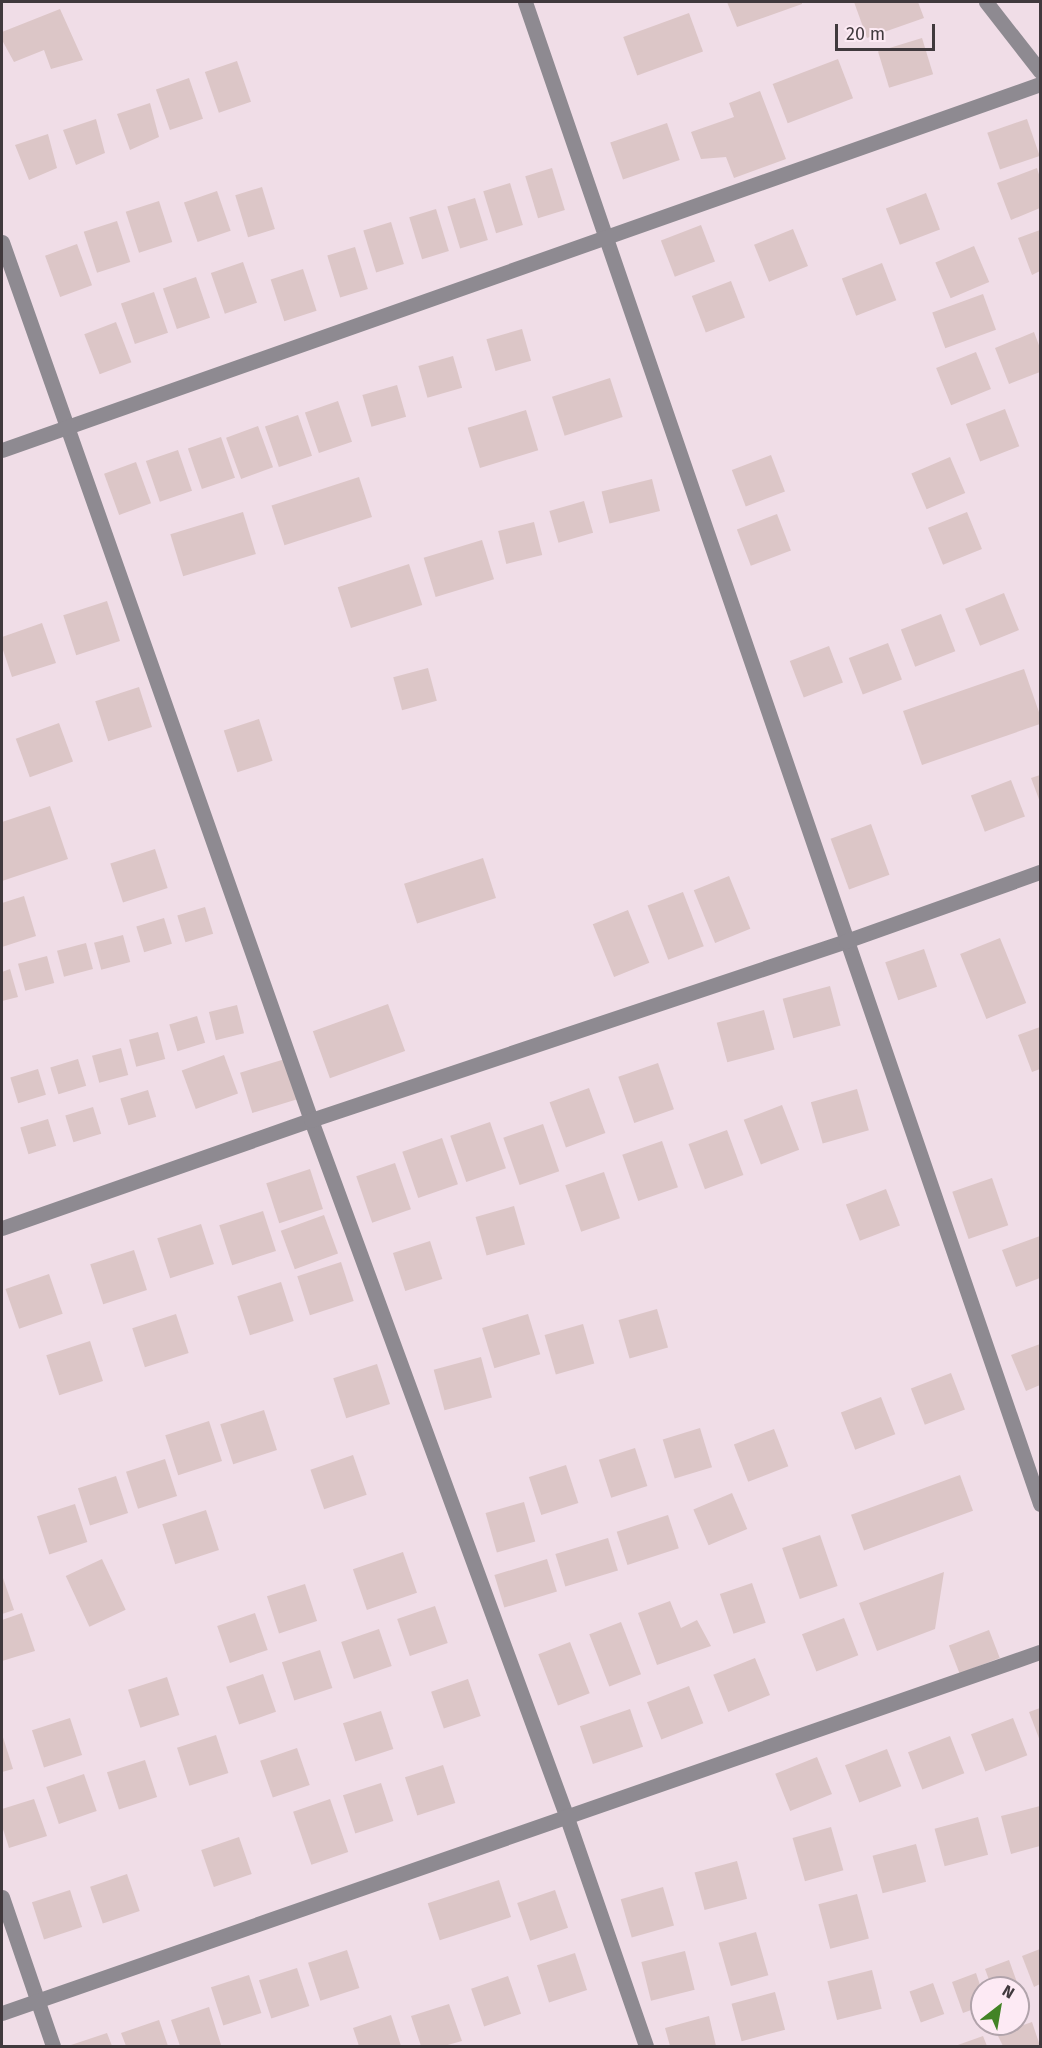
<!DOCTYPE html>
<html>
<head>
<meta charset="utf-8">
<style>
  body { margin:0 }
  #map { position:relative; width:1042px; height:2048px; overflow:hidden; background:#f0dde7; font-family:"Fira Sans",sans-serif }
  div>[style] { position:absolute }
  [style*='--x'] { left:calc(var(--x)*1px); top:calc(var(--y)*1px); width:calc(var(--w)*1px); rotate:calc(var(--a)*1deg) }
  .building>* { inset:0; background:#dcc6c7; transform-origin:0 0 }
  .minor>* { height:15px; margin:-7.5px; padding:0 7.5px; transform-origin:7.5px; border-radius:7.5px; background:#8e8a91 }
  span { translate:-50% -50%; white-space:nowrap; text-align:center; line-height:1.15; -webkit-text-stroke:4.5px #fdeaf4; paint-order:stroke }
  .frame { position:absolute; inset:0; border:3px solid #40393d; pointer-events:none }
  .north { position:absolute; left:970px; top:1976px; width:60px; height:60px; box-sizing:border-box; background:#fdeaf4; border:2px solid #b1a3ab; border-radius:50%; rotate:31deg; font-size:16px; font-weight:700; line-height:24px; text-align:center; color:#40393d }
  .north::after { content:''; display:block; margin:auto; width:21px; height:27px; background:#428325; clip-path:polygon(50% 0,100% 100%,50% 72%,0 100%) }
  .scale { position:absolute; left:835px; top:24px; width:100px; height:27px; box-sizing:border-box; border:3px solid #40393d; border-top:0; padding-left:8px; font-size:18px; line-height:21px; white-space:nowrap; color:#40393d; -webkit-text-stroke:4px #fdeaf4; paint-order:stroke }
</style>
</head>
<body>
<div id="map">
  <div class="building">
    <div style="clip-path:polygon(727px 2px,802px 2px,802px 4px,737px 27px)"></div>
    <div style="clip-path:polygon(854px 2px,918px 2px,924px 18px,867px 38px)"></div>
    <div style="clip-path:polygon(60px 9px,83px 60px,51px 69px,44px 50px,14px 62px,2px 40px,2px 32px)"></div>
    <div style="left:689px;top:13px;width:41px;height:70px;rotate:70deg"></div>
    <div style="left:922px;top:38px;width:38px;height:46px;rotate:73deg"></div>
    <div style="left:838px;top:59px;width:42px;height:70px;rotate:69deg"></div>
    <div style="left:237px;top:61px;width:43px;height:34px;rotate:71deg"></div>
    <div style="left:189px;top:78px;width:43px;height:35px;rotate:71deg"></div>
    <div style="clip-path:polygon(760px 91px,786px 159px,734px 178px,726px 157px,701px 159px,691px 132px,734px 117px,729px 103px)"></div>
    <div style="clip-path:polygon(150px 103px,159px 137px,130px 150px,117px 114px)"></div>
    <div style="clip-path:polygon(96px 119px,105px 153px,76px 165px,63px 130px)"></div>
    <div style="left:1027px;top:119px;width:39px;height:42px;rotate:71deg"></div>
    <div style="left:667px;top:123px;width:39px;height:60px;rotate:71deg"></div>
    <div style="clip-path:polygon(48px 134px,57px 168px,29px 180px,15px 145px)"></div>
    <div style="left:552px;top:168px;width:44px;height:28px;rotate:73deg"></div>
    <div style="clip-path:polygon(1037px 168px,1040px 178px,1040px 208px,1011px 220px,997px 183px)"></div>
    <div style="left:510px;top:183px;width:44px;height:28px;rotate:73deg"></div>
    <div style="left:262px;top:187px;width:44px;height:28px;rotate:73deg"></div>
    <div style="left:217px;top:191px;width:42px;height:35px;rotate:71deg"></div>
    <div style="left:926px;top:193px;width:39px;height:43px;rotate:69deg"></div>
    <div style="left:475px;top:198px;width:44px;height:29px;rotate:73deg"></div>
    <div style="left:159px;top:201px;width:43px;height:35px;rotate:72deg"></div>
    <div style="left:436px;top:209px;width:44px;height:28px;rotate:73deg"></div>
    <div style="left:117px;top:221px;width:43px;height:35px;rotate:72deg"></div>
    <div style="left:391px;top:222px;width:44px;height:29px;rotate:73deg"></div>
    <div style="left:701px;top:225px;width:39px;height:43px;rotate:69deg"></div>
    <div style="left:793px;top:229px;width:40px;height:42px;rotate:68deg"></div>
    <div style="clip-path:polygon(1040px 230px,1040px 271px,1032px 275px,1018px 238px)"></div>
    <div style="left:77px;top:244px;width:44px;height:34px;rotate:70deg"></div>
    <div style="left:974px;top:246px;width:39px;height:42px;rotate:67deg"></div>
    <div style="left:355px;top:247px;width:44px;height:29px;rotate:73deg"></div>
    <div style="left:243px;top:262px;width:43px;height:34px;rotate:71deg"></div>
    <div style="left:882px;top:263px;width:40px;height:43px;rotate:69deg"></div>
    <div style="left:303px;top:269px;width:44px;height:34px;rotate:72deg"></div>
    <div style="left:196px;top:277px;width:43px;height:35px;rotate:71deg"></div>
    <div style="left:731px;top:281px;width:39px;height:42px;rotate:69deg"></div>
    <div style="left:154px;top:292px;width:43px;height:35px;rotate:71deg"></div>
    <div style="left:983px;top:294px;width:38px;height:54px;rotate:70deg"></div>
    <div style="left:116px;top:322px;width:43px;height:34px;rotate:69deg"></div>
    <div style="left:522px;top:329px;width:33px;height:37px;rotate:74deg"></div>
    <div style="clip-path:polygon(1034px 332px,1040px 348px,1040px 372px,1009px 384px,995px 348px)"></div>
    <div style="left:976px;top:352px;width:40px;height:43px;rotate:68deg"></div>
    <div style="left:453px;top:356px;width:33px;height:36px;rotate:74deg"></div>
    <div style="left:610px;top:378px;width:41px;height:61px;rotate:72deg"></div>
    <div style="left:397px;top:385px;width:33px;height:36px;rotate:74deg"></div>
    <div style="left:338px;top:401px;width:43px;height:35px;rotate:71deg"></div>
    <div style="left:1005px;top:409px;width:40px;height:42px;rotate:69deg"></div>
    <div style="left:526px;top:410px;width:42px;height:61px;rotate:73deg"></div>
    <div style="left:298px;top:415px;width:43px;height:35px;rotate:71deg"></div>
    <div style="left:258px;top:426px;width:44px;height:34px;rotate:70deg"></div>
    <div style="left:221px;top:437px;width:43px;height:35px;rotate:71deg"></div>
    <div style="left:178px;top:450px;width:43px;height:34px;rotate:71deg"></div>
    <div style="left:771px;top:455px;width:39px;height:42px;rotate:69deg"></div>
    <div style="left:950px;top:457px;width:39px;height:42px;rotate:67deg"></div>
    <div style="left:136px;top:462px;width:44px;height:34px;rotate:70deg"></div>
    <div style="left:359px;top:477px;width:42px;height:92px;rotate:72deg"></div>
    <div style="left:652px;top:479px;width:33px;height:52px;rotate:76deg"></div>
    <div style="left:584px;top:501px;width:33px;height:36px;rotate:74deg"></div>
    <div style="left:243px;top:512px;width:44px;height:76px;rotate:73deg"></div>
    <div style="left:967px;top:512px;width:40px;height:42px;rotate:68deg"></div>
    <div style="left:777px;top:514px;width:39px;height:43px;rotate:69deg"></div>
    <div style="left:534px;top:522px;width:34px;height:37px;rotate:76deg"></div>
    <div style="left:482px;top:540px;width:41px;height:61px;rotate:73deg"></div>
    <div style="left:409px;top:564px;width:43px;height:75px;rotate:72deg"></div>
    <div style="left:1004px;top:593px;width:40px;height:42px;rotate:68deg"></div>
    <div style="left:107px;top:601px;width:42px;height:46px;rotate:72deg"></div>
    <div style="left:941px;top:614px;width:40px;height:43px;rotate:69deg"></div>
    <div style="clip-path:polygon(42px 623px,56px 663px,12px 677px,2px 647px,2px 637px)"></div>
    <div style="left:888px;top:643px;width:39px;height:42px;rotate:69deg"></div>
    <div style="left:829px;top:646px;width:39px;height:42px;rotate:69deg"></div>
    <div style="left:428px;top:668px;width:34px;height:36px;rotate:75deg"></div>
    <div style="clip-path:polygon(1024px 669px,1040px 715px,1040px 724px,922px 765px,903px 711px)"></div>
    <div style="left:139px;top:687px;width:42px;height:46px;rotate:72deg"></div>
    <div style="left:259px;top:719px;width:44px;height:37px;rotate:72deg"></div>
    <div style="left:59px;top:723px;width:41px;height:46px;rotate:70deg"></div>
    <div style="clip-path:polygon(1040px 775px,1040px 802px,1031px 778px)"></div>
    <div style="left:1011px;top:780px;width:39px;height:43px;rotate:69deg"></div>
    <div style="clip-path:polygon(50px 806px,68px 859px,2px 881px,2px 822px)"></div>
    <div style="left:871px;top:824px;width:54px;height:43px;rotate:70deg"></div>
    <div style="left:155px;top:849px;width:41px;height:47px;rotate:72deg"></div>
    <div style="left:483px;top:858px;width:42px;height:83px;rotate:72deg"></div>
    <div style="left:729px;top:876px;width:57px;height:38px;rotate:68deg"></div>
    <div style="left:683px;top:892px;width:58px;height:38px;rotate:69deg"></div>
    <div style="clip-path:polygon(24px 896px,36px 936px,2px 947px,2px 903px)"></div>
    <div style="left:205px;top:907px;width:28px;height:29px;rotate:73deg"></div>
    <div style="left:628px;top:910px;width:57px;height:38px;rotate:68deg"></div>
    <div style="left:164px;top:918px;width:27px;height:29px;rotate:73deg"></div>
    <div style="left:123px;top:935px;width:28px;height:30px;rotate:75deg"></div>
    <div style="left:1000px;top:938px;width:70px;height:43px;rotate:68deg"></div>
    <div style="left:86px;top:943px;width:27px;height:30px;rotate:75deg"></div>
    <div style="left:924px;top:949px;width:40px;height:41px;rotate:71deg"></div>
    <div style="left:47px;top:956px;width:28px;height:30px;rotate:75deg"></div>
    <div style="clip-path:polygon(10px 969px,18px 997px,2px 1001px,2px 972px)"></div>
    <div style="left:830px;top:986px;width:41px;height:49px;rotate:75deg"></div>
    <div style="left:388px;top:1004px;width:50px;height:80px;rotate:70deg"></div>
    <div style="left:237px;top:1005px;width:29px;height:29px;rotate:76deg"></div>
    <div style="left:764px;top:1010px;width:41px;height:49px;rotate:75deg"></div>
    <div style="left:197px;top:1016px;width:28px;height:29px;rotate:73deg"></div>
    <div style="clip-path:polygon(1040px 1027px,1040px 1069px,1032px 1072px,1018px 1035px)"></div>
    <div style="left:158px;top:1032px;width:28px;height:30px;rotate:75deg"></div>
    <div style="left:121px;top:1048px;width:28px;height:30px;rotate:75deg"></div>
    <div style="left:224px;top:1055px;width:41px;height:45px;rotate:70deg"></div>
    <div style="left:78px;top:1059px;width:28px;height:29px;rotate:73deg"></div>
    <div style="left:285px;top:1059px;width:42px;height:47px;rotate:73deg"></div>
    <div style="left:658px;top:1063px;width:49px;height:42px;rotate:71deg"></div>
    <div style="left:38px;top:1069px;width:27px;height:29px;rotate:73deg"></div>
    <div style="left:589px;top:1088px;width:48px;height:42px;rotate:70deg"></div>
    <div style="left:857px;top:1089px;width:43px;height:48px;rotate:74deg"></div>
    <div style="left:148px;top:1090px;width:28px;height:29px;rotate:73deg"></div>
    <div style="left:782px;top:1105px;width:48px;height:41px;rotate:69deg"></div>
    <div style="left:93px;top:1107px;width:28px;height:29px;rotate:73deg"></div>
    <div style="left:48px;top:1119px;width:28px;height:29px;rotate:73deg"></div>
    <div style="left:490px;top:1122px;width:49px;height:42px;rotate:71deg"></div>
    <div style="left:543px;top:1124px;width:50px;height:42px;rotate:71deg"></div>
    <div style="left:727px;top:1130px;width:48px;height:41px;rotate:70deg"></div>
    <div style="left:442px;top:1138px;width:49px;height:42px;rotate:71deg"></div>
    <div style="left:662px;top:1141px;width:49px;height:42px;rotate:71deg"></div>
    <div style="left:395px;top:1163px;width:49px;height:41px;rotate:71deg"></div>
    <div style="left:310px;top:1169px;width:42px;height:46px;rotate:72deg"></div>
    <div style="left:604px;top:1172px;width:49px;height:41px;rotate:71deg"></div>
    <div style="left:992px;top:1178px;width:50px;height:42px;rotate:71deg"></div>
    <div style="left:886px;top:1189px;width:39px;height:43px;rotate:69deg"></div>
    <div style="left:514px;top:1206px;width:40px;height:40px;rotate:74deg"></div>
    <div style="left:263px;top:1211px;width:42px;height:46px;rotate:72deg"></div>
    <div style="left:324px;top:1215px;width:41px;height:46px;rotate:70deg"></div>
    <div style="left:201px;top:1224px;width:42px;height:46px;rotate:72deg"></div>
    <div style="clip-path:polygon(1040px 1236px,1040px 1278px,1016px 1287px,1002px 1250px)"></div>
    <div style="left:430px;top:1241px;width:40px;height:39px;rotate:72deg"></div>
    <div style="left:134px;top:1250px;width:42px;height:46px;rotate:72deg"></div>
    <div style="left:341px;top:1262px;width:41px;height:46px;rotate:72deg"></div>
    <div style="left:49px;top:1274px;width:42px;height:46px;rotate:71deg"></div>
    <div style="left:281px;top:1282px;width:41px;height:46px;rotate:72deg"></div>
    <div style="left:657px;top:1309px;width:40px;height:40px;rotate:74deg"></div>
    <div style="left:176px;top:1314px;width:41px;height:46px;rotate:72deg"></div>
    <div style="left:528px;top:1314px;width:42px;height:48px;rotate:73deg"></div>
    <div style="left:583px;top:1324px;width:41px;height:40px;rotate:74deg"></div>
    <div style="left:90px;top:1341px;width:42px;height:46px;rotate:72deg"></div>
    <div style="clip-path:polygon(1040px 1344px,1040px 1385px,1026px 1391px,1011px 1355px)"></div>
    <div style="left:481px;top:1357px;width:42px;height:49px;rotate:75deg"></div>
    <div style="left:377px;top:1364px;width:42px;height:46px;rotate:72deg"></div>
    <div style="left:951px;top:1373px;width:39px;height:43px;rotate:69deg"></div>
    <div style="left:881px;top:1397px;width:40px;height:43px;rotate:69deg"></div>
    <div style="left:264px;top:1410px;width:42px;height:46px;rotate:72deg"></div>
    <div style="left:209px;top:1421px;width:42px;height:46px;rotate:72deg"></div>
    <div style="left:700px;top:1428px;width:41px;height:39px;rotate:73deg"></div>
    <div style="left:774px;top:1429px;width:40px;height:43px;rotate:69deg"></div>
    <div style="left:635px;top:1448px;width:40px;height:38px;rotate:72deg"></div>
    <div style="left:353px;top:1455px;width:42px;height:45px;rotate:71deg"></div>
    <div style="left:165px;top:1459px;width:39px;height:41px;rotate:72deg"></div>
    <div style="left:566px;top:1465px;width:40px;height:39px;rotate:72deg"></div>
    <div style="left:960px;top:1475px;width:38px;height:116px;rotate:70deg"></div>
    <div style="left:116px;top:1476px;width:39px;height:40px;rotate:72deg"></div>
    <div style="left:732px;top:1493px;width:39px;height:42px;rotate:67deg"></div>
    <div style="left:524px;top:1502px;width:41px;height:40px;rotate:74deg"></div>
    <div style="left:75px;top:1504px;width:40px;height:40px;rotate:72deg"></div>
    <div style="left:206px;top:1510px;width:42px;height:46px;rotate:72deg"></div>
    <div style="left:668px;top:1515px;width:35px;height:54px;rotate:72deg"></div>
    <div style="left:820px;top:1535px;width:54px;height:40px;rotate:71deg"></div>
    <div style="left:608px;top:1538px;width:34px;height:55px;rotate:73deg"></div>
    <div style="left:403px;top:1552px;width:43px;height:53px;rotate:71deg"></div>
    <div style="left:102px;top:1559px;width:56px;height:40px;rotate:65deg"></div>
    <div style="left:547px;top:1559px;width:34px;height:55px;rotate:73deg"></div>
    <div style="clip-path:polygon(944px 1572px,935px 1629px,877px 1651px,859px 1603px)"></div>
    <div style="clip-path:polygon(2px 1575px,14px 1610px,2px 1614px)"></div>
    <div style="left:752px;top:1583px;width:42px;height:34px;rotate:71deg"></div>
    <div style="left:305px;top:1584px;width:39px;height:40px;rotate:72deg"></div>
    <div style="clip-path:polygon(670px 1601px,681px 1628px,697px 1620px,711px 1646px,657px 1665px,638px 1613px)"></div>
    <div style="left:435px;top:1606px;width:39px;height:40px;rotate:71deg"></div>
    <div style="clip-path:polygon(22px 1613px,35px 1651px,2px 1661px,2px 1620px)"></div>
    <div style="left:255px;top:1613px;width:39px;height:40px;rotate:71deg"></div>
    <div style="left:844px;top:1618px;width:40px;height:45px;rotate:69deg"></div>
    <div style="left:621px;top:1622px;width:56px;height:34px;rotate:69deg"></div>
    <div style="left:379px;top:1629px;width:39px;height:40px;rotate:71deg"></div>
    <div style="left:989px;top:1630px;width:30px;height:43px;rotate:69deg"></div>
    <div style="left:570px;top:1642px;width:55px;height:34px;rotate:69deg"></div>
    <div style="left:320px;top:1650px;width:40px;height:40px;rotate:72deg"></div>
    <div style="left:755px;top:1658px;width:40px;height:45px;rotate:68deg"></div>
    <div style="left:263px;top:1674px;width:40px;height:39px;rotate:71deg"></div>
    <div style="left:167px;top:1677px;width:40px;height:41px;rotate:72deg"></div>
    <div style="left:468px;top:1679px;width:39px;height:39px;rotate:71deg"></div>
    <div style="left:689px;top:1686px;width:40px;height:45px;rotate:69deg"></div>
    <div style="clip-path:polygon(1040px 1708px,1040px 1741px,1029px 1712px)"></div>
    <div style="left:630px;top:1709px;width:40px;height:53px;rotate:71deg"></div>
    <div style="left:381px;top:1711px;width:40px;height:40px;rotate:72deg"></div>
    <div style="left:70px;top:1718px;width:39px;height:40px;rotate:72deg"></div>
    <div style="left:1013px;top:1718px;width:40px;height:45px;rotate:69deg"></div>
    <div style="clip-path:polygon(2px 1734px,13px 1769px,2px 1772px)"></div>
    <div style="left:216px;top:1735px;width:40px;height:41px;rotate:72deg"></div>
    <div style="left:950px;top:1736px;width:40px;height:45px;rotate:69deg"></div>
    <div style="left:297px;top:1748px;width:39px;height:39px;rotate:71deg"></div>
    <div style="left:887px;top:1749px;width:40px;height:45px;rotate:69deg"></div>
    <div style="left:817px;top:1757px;width:40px;height:45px;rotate:68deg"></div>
    <div style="left:145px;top:1760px;width:39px;height:40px;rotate:72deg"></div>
    <div style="left:443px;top:1765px;width:40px;height:40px;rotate:72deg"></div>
    <div style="left:84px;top:1774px;width:39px;height:40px;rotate:71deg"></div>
    <div style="left:381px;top:1783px;width:40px;height:40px;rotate:72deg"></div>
    <div style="clip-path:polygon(34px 1799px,47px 1836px,9px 1848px,2px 1826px,2px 1809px)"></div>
    <div style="left:330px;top:1799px;width:56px;height:39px;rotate:71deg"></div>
    <div style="clip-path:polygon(1040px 1806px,1040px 1846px,1011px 1854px,1001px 1816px)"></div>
    <div style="left:978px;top:1817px;width:39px;height:45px;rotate:75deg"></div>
    <div style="left:831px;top:1827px;width:45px;height:40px;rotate:74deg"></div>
    <div style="left:239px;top:1837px;width:39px;height:40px;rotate:71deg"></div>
    <div style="left:916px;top:1844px;width:39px;height:45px;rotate:75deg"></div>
    <div style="left:737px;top:1861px;width:39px;height:44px;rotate:75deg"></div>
    <div style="left:127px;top:1874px;width:39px;height:39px;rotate:71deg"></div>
    <div style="left:499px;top:1880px;width:39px;height:75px;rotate:72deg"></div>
    <div style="left:663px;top:1887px;width:40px;height:44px;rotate:74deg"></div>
    <div style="left:70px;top:1890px;width:39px;height:40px;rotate:72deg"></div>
    <div style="left:555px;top:1890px;width:40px;height:40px;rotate:71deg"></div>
    <div style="left:857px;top:1894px;width:46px;height:40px;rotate:75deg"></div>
    <div style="left:756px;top:1932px;width:45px;height:39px;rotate:74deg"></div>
    <div style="clip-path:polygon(1040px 1949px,1040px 1984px,1034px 1987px,1022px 1956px)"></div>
    <div style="left:347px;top:1950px;width:40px;height:41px;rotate:72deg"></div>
    <div style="left:685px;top:1951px;width:40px;height:45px;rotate:76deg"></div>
    <div style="left:575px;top:1953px;width:39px;height:40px;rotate:72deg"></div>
    <div style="clip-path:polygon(1009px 1960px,1019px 1988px,992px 1988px,985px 1969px)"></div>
    <div style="left:297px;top:1968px;width:40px;height:40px;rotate:72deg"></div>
    <div style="left:872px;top:1970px;width:40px;height:46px;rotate:76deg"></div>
    <div style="clip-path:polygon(976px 1973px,982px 1991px,982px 2006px,963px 2013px,952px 1982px)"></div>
    <div style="left:249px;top:1975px;width:40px;height:40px;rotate:72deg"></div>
    <div style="left:508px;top:1976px;width:40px;height:39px;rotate:71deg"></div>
    <div style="left:933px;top:1983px;width:33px;height:25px;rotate:70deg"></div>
    <div style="left:775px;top:1992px;width:39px;height:45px;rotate:75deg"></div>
    <div style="clip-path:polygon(449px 2004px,462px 2041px,444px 2046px,421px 2046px,411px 2016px)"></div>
    <div style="clip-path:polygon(209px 2007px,221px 2045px,180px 2046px,171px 2020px)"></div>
    <div style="clip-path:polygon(391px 2015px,401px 2046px,359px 2046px,353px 2028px)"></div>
    <div style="clip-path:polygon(709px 2016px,716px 2046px,670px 2046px,665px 2028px)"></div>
    <div style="clip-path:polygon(159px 2020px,168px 2046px,126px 2046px,121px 2033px)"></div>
    <div style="clip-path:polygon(1032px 2022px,1040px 2046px,1003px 2046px,997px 2034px)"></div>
    <div style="clip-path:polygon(107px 2033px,112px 2046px,68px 2046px)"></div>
    <div style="clip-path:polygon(983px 2036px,987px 2046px,955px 2046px)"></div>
  </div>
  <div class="minor">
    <div style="--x:525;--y:2;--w:1588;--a:71.07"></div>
    <div style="--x:986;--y:2;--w:88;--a:52"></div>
    <div style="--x:2;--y:242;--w:931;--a:70.61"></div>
    <div style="--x:311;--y:1120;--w:740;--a:69.85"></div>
    <div style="--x:566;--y:1815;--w:244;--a:70.9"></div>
    <div style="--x:2;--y:450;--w:1101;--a:-19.42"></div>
    <div style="--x:2;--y:1228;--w:327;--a:-19.3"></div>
    <div style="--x:311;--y:1120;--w:564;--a:-18.5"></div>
    <div style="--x:846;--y:941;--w:206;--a:-19.6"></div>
    <div style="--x:2;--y:1897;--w:157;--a:71.1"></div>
    <div style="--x:2;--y:2013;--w:1099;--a:-19.18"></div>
  </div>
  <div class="frame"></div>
  <div class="north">N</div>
  <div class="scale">20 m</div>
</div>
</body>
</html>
